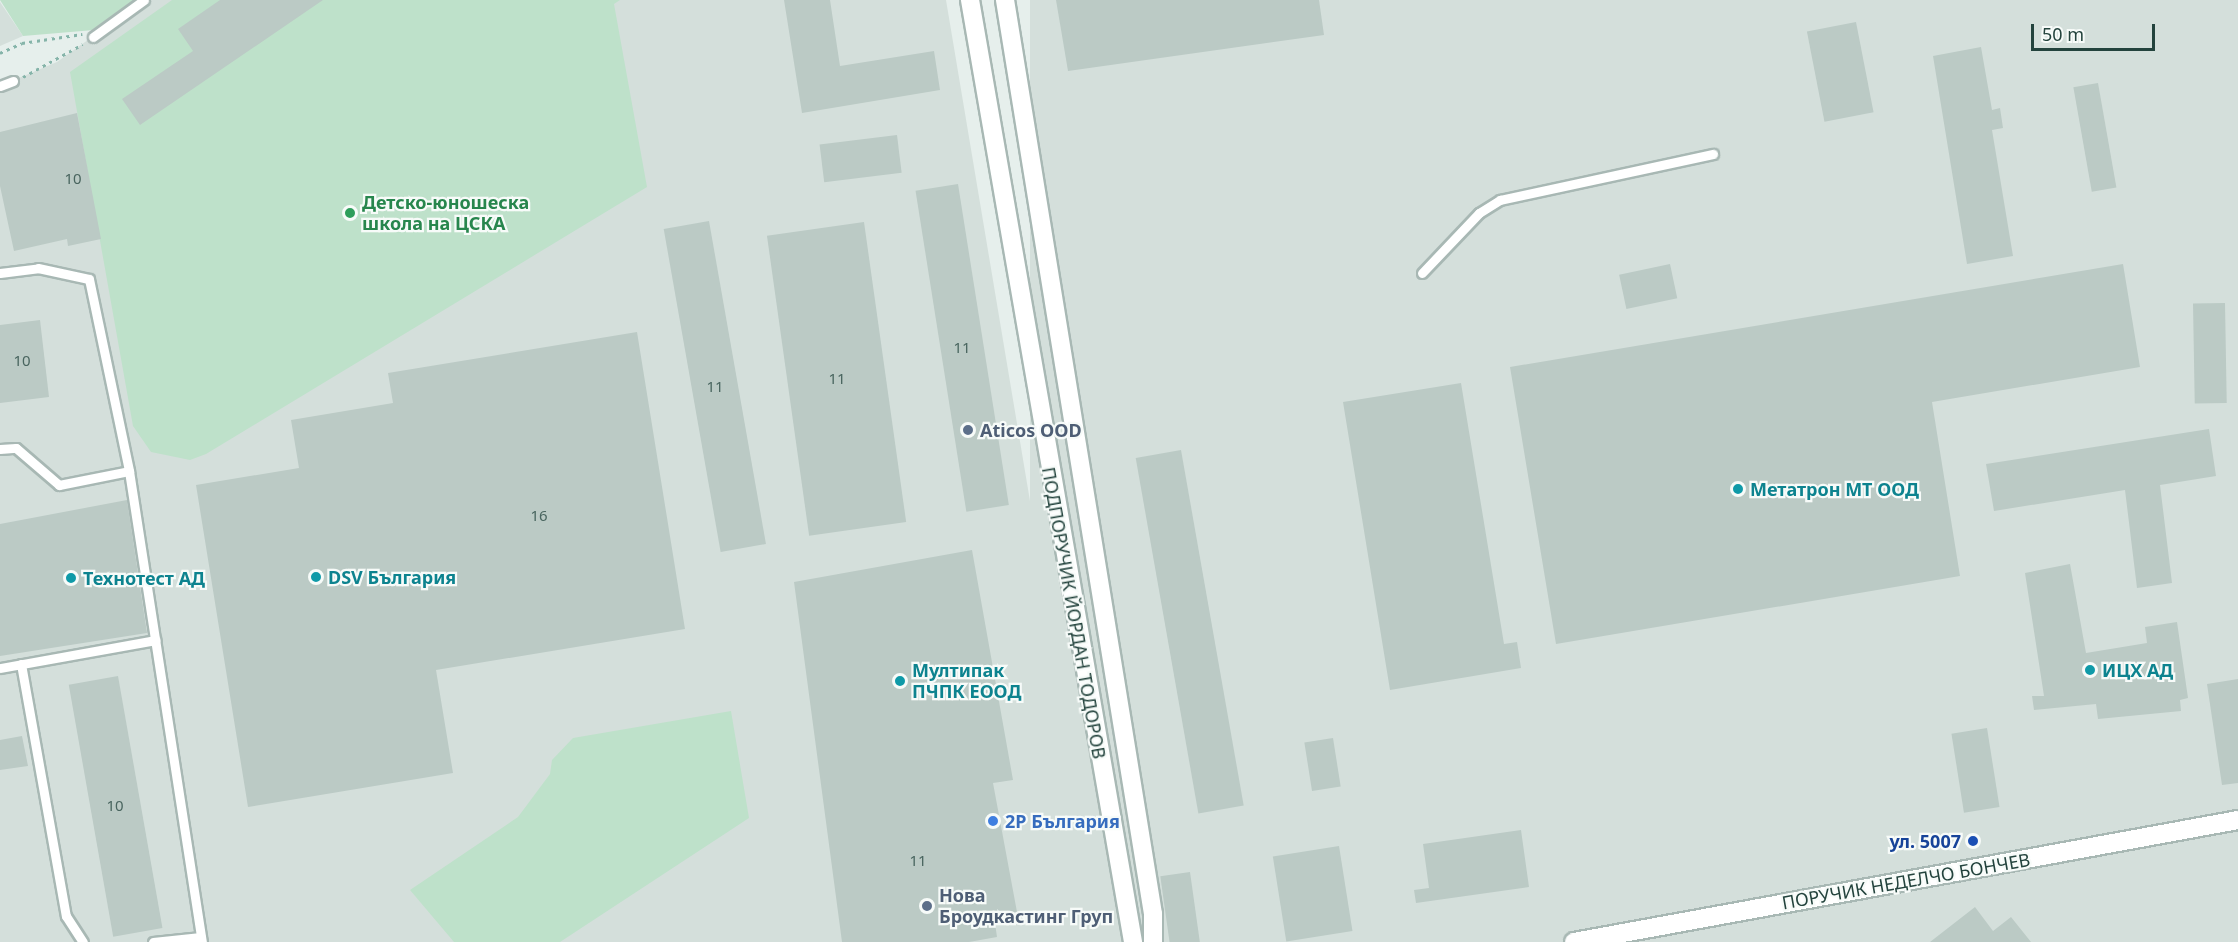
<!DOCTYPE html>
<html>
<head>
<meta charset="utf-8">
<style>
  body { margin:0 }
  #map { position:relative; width:2238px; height:942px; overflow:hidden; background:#e6efec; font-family:"Noto Sans",sans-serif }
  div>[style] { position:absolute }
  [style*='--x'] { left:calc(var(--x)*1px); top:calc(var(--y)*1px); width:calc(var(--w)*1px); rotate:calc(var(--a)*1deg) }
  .built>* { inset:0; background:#d4dfdb; transform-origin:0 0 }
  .green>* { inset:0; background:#bee1ca }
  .building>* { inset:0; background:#bbcac5; transform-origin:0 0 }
  .path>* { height:3px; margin-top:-1.5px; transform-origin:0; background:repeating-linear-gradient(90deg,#85b4a9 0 3px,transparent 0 7.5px) }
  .roads { filter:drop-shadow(2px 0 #a8b8b4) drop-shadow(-2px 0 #a8b8b4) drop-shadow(0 2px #a8b8b4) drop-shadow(0 -2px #a8b8b4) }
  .service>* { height:9px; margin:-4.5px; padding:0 4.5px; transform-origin:4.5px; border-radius:4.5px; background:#fff }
  .minor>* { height:18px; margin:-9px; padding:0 9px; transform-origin:9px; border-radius:9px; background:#fff }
  .tertiary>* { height:18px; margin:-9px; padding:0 9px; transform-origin:9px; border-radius:9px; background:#fff }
  .dots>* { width:16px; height:16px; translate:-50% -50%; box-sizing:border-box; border:3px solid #f7fbf9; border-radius:50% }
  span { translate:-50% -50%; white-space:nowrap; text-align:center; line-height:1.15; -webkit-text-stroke:4.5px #f7fbf9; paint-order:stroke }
  .number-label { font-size:15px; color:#49655f }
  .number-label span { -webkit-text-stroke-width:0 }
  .leisure-label { font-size:18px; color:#27864d; font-weight:700 }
  .left { translate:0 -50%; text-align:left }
  .service-label { font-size:18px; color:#4e5e75; font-weight:700 }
  .culture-label { font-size:18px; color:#0d838f; font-weight:700 }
  .street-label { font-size:18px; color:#23433d }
  .shop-label { font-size:18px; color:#366cbe; font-weight:700 }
  .transit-label { font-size:18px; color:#164399; font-weight:700 }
  .right { translate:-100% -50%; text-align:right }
  .scale { position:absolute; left:2031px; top:24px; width:124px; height:27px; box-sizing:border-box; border:3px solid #23433d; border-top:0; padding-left:8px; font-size:18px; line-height:21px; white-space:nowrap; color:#23433d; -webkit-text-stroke:4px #f7fbf9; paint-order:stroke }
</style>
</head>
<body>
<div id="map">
  <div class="built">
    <div style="clip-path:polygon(144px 0,946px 0,1031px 507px,1093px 942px,0 942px,0 86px,57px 62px)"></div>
    <div style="left:1030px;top:0;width:1208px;height:951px"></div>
    <div style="clip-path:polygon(0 2px,23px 36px,0 46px)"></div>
  </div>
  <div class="green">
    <div style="clip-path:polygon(0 0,137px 0,94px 30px,23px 36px)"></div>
    <div style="clip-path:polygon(172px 0,620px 0,614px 4px,647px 187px,206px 454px,190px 460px,151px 452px,133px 426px,70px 72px)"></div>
    <div style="clip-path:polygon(731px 711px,749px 818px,560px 942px,454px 942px,410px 890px,518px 817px,550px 774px,552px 760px,573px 738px)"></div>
  </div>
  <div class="building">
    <div style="clip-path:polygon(220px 0,323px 0,140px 125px,122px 99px,193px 51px,178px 29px)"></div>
    <div style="clip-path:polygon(784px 0,830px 0,840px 66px,934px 51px,940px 90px,802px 113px)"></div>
    <div style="clip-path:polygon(1056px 0,1319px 0,1324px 35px,1068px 71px)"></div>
    <div style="left:1856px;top:22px;width:92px;height:50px;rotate:79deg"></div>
    <div style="clip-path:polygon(1981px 47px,1992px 110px,2000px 108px,2003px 128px,1992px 130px,2013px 256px,1967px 264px,1933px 56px)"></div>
    <div style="left:2098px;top:83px;width:106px;height:25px;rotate:80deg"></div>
    <div style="clip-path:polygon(77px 113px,101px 239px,68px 246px,67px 239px,14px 251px,0 186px,0 132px)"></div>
    <div style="left:897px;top:135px;width:38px;height:78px;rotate:83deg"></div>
    <div style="left:958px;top:184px;width:325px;height:43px;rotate:81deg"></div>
    <div style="left:709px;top:221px;width:328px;height:46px;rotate:80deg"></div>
    <div style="left:864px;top:222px;width:303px;height:98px;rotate:82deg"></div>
    <div style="left:1670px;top:264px;width:35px;height:52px;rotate:78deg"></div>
    <div style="clip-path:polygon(2123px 264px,2140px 367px,1932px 402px,1960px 576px,1556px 644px,1510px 367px)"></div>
    <div style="left:2225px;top:303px;width:100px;height:32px;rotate:89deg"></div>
    <div style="clip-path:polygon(40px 320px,49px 397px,0 403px,0 325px)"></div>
    <div style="clip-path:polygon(637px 332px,685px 629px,436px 670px,453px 773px,248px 807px,196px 485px,299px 468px,291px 420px,393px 403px,388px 373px)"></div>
    <div style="clip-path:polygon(1461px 383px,1504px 644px,1517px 642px,1521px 668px,1390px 690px,1343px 402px)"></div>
    <div style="clip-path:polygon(2209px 429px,2216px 476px,2160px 485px,2172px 583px,2137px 588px,2125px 490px,1994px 511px,1986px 464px)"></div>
    <div style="left:1181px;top:450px;width:361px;height:46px;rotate:80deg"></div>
    <div style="clip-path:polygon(127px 500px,147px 633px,0 656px,0 524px)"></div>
    <div style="clip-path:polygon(972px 550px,1013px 780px,993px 783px,1017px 912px,994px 916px,997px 937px,969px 942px,842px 942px,794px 582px)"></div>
    <div style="clip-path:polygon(2070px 564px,2086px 653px,2147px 643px,2145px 627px,2177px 622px,2188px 698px,2180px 700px,2181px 711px,2098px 719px,2096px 704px,2034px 710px,2032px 696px,2044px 696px,2025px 573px)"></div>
    <div style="left:118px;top:676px;width:256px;height:50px;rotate:80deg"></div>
    <div style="clip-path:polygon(2238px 679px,2238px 783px,2222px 785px,2207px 684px)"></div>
    <div style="left:1987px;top:728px;width:80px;height:36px;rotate:81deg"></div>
    <div style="clip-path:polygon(22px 736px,28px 766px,0 770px,0 740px)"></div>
    <div style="left:1333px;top:738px;width:49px;height:29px;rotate:81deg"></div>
    <div style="clip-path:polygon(1521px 830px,1529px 887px,1416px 903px,1414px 890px,1429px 888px,1423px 844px)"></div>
    <div style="left:1339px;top:846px;width:86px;height:67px;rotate:81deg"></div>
    <div style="left:1190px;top:872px;width:71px;height:30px;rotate:82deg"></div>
    <div style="clip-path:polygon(1975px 907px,1993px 931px,2011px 917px,2031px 942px,1930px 942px)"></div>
  </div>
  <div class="path">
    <div style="--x:0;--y:53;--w:24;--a:-24"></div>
    <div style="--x:22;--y:43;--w:61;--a:-8.5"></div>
    <div style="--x:23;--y:77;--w:68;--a:-28.8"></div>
  </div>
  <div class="roads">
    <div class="service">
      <div style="--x:93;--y:37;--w:63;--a:-36"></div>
      <div style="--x:0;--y:86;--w:14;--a:-21"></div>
      <div style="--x:0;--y:273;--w:38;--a:-7"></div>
      <div style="--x:38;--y:268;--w:52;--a:12.2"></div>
      <div style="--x:89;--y:279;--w:196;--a:78.2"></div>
      <div style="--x:129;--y:471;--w:477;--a:81.2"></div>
      <div style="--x:1422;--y:273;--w:83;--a:-46.5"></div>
      <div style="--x:1479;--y:213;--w:25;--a:-32"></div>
      <div style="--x:1500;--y:200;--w:218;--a:-12.2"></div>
      <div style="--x:0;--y:449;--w:16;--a:-4"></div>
      <div style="--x:16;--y:448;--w:57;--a:40.7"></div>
      <div style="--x:59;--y:485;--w:71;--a:-11.3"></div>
      <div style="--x:21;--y:664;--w:256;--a:79.9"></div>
      <div style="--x:66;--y:916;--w:31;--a:57"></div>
      <div style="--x:0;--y:668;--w:158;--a:-10.2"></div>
      <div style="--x:153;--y:942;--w:48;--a:-5.9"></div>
    </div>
    <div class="minor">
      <div style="--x:970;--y:0;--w:956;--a:80.18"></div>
      <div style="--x:1005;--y:0;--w:926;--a:80.8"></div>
      <div style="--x:1153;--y:914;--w:28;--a:90"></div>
    </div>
    <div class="tertiary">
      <div style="--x:1574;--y:942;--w:675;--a:-10.41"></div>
    </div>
  </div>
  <div class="dots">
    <div style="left:350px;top:213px;background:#2e9e5b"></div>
    <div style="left:968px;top:430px;background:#5c6f8a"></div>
    <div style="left:1738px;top:489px;background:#0f9aa8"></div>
    <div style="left:316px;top:577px;background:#0f9aa8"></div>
    <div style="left:71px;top:578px;background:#0f9aa8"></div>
    <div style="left:2090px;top:670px;background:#0f9aa8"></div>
    <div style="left:900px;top:681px;background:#0f9aa8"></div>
    <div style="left:993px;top:821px;background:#3f7fe0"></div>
    <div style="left:1973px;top:841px;background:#1a4fb4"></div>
    <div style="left:927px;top:906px;background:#5c6f8a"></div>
  </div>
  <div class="number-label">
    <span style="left:73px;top:179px">10</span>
    <span style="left:962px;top:348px">11</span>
    <span style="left:22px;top:361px">10</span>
    <span style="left:837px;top:379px">11</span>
    <span style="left:715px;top:387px">11</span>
    <span style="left:539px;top:516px">16</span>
    <span style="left:115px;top:806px">10</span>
    <span style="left:918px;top:861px">11</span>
  </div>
  <div class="leisure-label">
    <span class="left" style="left:362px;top:213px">Детско-юношеска<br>школа на ЦСКА</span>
  </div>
  <div class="service-label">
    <span class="left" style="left:980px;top:430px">Aticos OOD</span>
    <span class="left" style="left:939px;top:906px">Нова<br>Броудкастинг Груп</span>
  </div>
  <div class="culture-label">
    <span class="left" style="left:1750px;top:489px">Метатрон МТ ООД</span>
    <span class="left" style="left:328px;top:577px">DSV България</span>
    <span class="left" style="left:83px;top:578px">Технотест АД</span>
    <span class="left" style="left:2102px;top:670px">ИЦХ АД</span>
    <span class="left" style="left:912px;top:681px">Мултипак<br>ПЧПК ЕООД</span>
  </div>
  <div class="street-label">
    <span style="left:1074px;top:613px;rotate:80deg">ПОДПОРУЧИК ЙОРДАН ТОДОРОВ</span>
    <span style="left:1906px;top:881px;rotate:-10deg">ПОРУЧИК НЕДЕЛЧО БОНЧЕВ</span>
  </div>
  <div class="shop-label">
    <span class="left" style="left:1005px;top:821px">2Р България</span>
  </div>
  <div class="transit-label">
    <span class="right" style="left:1961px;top:841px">ул. 5007</span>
  </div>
  <div class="scale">50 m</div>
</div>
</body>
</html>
